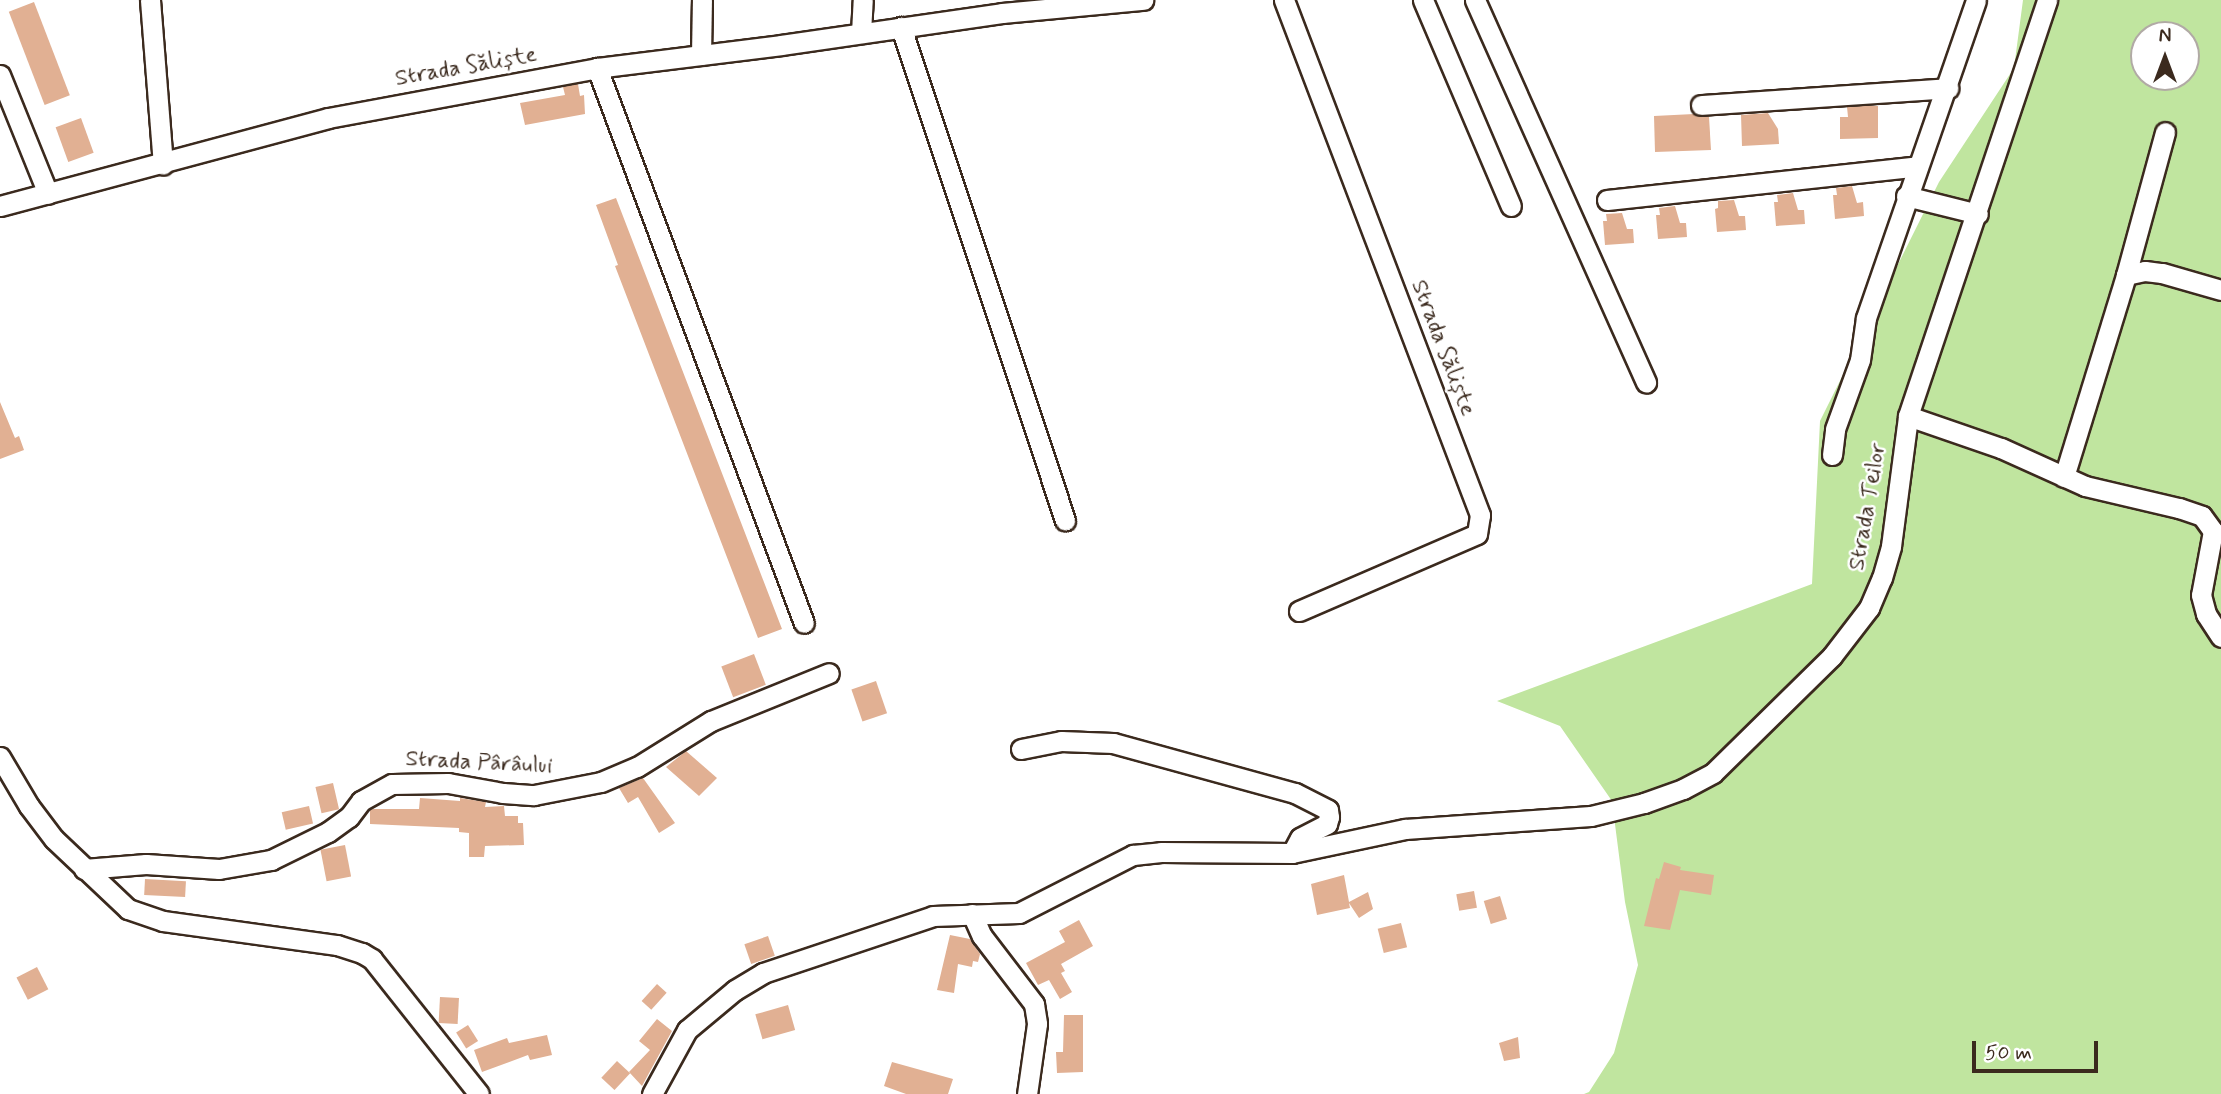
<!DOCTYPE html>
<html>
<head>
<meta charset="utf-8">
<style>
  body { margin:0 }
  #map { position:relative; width:2221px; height:1094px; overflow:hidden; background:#fff; font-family:Mynerve,sans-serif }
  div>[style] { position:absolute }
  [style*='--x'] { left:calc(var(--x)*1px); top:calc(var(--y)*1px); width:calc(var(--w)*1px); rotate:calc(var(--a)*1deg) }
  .green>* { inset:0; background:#c0e59f }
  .building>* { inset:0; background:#e1b093; transform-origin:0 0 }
  .roads { filter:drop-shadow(2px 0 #3b2a1e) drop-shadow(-2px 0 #3b2a1e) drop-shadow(0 2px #3b2a1e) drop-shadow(0 -2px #3b2a1e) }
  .minor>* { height:19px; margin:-9.5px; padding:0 9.5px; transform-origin:9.5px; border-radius:9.5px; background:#fff }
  span { translate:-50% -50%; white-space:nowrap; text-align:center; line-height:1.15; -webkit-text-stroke:5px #fff; paint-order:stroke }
  .street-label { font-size:23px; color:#3b2a1e }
  .north { position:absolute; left:2130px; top:21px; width:70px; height:70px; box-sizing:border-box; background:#fff; border:2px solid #b1aaa5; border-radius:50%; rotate:0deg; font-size:19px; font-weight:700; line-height:28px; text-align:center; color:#3b2a1e }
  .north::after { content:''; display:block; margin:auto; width:24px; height:32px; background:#3b2a1e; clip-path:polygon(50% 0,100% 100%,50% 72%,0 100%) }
  .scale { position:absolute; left:1972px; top:1041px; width:126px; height:32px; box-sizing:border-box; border:4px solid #3b2a1e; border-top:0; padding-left:9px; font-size:21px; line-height:24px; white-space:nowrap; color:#3b2a1e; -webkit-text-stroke:5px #fff; paint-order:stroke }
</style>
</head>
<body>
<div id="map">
  <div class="green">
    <div style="clip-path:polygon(evenodd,2023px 0,2221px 0,2221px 1094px,1584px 1094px,1589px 1092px,1614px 1053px,1638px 965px,1625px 902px,1612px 801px,1560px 726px,1497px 701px,1812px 584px,1820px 421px,1939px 182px,2014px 68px,2023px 0,2144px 35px,2186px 35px,2186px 77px,2144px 77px,2144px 35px)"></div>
  </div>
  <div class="building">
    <div style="left:34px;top:2px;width:100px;height:27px;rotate:69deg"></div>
    <div style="clip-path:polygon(578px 84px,580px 96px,584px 95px,585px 114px,525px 125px,520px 103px,565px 95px,563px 87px)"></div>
    <div style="clip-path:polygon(1862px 106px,1878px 106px,1878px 138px,1840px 139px,1840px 117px,1848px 117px,1847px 107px)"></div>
    <div style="clip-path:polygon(1768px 113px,1778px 129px,1779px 144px,1742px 146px,1741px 115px)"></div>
    <div style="clip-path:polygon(1694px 114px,1709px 117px,1711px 150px,1655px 152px,1654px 116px)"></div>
    <div style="left:81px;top:118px;width:37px;height:27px;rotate:70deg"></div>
    <div style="clip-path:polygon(1852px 186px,1857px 203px,1863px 202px,1864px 216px,1835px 219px,1833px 195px,1837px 195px,1836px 188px)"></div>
    <div style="clip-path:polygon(1793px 193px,1798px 210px,1804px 210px,1805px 224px,1776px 226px,1774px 202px,1778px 202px,1777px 195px)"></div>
    <div style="clip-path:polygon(616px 198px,782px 629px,758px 638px,615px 266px,618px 265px,596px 205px)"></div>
    <div style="clip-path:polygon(1734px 200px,1739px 216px,1745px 216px,1746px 230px,1717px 232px,1715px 209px,1718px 208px,1718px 201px)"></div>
    <div style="clip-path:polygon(1675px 206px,1680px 223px,1686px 223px,1687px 237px,1658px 239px,1656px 215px,1660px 215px,1659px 208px)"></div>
    <div style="clip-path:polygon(1622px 213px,1627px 229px,1633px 229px,1634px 243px,1605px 245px,1603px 221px,1607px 221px,1606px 214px)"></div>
    <div style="clip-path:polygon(0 402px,15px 438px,19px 436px,24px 450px,0 459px)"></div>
    <div style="left:754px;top:654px;width:33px;height:35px;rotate:69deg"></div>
    <div style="left:876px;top:681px;width:34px;height:26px;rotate:71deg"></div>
    <div style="clip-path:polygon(686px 751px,717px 778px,699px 796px,666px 767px)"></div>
    <div style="clip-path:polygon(643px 778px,675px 823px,659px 833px,638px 797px,628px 803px,619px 788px)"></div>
    <div style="left:333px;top:783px;width:27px;height:18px;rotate:77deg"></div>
    <div style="clip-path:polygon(420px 798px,460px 801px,460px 798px,486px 802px,485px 807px,504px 806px,505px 816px,518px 816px,518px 823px,523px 823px,524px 845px,485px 846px,484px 857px,469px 857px,469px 833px,459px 832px,459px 828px,370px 824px,370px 810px,373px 809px,419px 809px)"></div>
    <div style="left:309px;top:806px;width:18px;height:28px;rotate:77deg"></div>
    <div style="left:345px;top:845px;width:32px;height:25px;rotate:79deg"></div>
    <div style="clip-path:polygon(1664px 862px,1681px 867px,1680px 870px,1714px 875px,1711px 895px,1680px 890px,1670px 930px,1644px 926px,1656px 878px,1659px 879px)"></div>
    <div style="clip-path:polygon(1344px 875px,1349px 902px,1368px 892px,1373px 909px,1359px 918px,1349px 903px,1350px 908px,1317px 915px,1311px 884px)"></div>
    <div style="left:145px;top:879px;width:41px;height:16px;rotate:3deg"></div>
    <div style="left:1474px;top:891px;width:17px;height:18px;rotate:80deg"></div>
    <div style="left:1500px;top:896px;width:24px;height:17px;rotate:73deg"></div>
    <div style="clip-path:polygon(1079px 920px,1093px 946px,1061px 964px,1065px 971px,1061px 973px,1072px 992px,1060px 999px,1049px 980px,1038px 985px,1026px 963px,1065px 942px,1059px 931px)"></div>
    <div style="left:1401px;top:923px;width:25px;height:24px;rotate:76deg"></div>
    <div style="clip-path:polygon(950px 935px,970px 939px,980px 954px,978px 962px,973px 961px,972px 967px,958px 964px,954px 993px,937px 990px)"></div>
    <div style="left:768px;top:936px;width:21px;height:25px;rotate:71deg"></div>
    <div style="left:37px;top:967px;width:25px;height:23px;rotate:63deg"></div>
    <div style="left:657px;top:984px;width:13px;height:23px;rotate:42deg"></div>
    <div style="left:440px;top:997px;width:19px;height:26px;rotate:3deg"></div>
    <div style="left:788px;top:1005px;width:26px;height:34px;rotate:74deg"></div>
    <div style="clip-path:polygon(1064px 1015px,1083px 1015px,1083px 1072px,1057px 1073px,1056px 1052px,1063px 1052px)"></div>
    <div style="clip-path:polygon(657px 1019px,672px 1031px,642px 1086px,629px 1072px,650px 1050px,639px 1041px)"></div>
    <div style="left:468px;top:1025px;width:19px;height:14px;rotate:58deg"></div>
    <div style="clip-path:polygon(547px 1035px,552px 1055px,530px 1060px,528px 1055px,482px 1072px,474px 1050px,507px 1038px,509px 1043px)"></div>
    <div style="clip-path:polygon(1518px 1037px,1520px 1058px,1504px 1061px,1499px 1043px)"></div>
    <div style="left:617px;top:1061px;width:18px;height:23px;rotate:43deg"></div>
    <div style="clip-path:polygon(892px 1062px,953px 1079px,948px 1094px,906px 1094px,884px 1086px)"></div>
  </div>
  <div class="roads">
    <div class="minor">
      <div style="--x:150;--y:0;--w:165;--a:85.5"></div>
      <div style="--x:1284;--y:0;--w:551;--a:69.16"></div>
      <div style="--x:1480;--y:515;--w:19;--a:99"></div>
      <div style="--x:1477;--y:534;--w:194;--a:156.6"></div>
      <div style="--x:1423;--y:0;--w:224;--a:66.9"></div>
      <div style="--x:1475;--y:0;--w:419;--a:65.9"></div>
      <div style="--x:901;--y:27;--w:520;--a:71.6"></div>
      <div style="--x:861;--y:33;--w:33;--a:-87"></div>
      <div style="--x:701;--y:55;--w:55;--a:-89"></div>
      <div style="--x:597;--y:68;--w:592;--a:69.55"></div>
      <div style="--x:0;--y:75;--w:128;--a:68"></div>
      <div style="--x:1701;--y:105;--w:248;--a:-3.9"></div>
      <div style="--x:1906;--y:196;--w:74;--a:14"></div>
      <div style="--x:1607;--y:200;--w:313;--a:-6.2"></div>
      <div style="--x:0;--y:206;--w:340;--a:-15"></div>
      <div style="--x:328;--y:118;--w:274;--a:-10.5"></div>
      <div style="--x:597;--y:68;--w:185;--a:-7.1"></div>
      <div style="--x:781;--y:45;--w:223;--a:-8.2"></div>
      <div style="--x:1002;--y:13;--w:142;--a:-5.3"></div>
      <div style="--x:2126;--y:275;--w:19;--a:-12"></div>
      <div style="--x:2145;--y:271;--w:17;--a:7"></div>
      <div style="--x:2162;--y:273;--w:61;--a:16.1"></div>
      <div style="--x:1908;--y:416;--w:98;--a:19"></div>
      <div style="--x:2001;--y:448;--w:92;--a:24.3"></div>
      <div style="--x:2085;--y:486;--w:97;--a:13.2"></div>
      <div style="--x:2179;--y:508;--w:24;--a:19"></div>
      <div style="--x:2202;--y:516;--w:19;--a:54"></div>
      <div style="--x:2213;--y:531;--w:65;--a:100.6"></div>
      <div style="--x:2201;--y:595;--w:20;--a:75"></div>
      <div style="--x:2206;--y:614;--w:27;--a:57"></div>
      <div style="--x:1832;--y:455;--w:26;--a:-83"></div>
      <div style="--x:1835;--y:429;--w:73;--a:-70.1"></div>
      <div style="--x:1860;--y:360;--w:42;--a:-81.9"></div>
      <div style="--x:1866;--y:318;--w:336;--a:-70.9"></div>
      <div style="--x:2064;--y:477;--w:211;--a:-72.9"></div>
      <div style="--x:2126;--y:275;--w:148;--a:-74.7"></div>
      <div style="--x:1021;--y:749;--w:41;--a:-11.3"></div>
      <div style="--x:1061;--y:741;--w:52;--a:2.2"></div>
      <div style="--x:1113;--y:743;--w:189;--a:15.4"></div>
      <div style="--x:1295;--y:793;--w:37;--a:27"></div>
      <div style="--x:1328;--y:810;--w:7;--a:82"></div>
      <div style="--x:1329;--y:817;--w:7;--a:106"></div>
      <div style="--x:1327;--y:824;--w:30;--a:153"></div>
      <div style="--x:1300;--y:838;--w:17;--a:118"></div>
      <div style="--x:0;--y:757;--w:57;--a:59.4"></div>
      <div style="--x:29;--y:806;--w:41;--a:52.9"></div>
      <div style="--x:54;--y:839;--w:102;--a:43.4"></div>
      <div style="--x:128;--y:909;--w:37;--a:19"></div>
      <div style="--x:163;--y:921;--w:176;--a:7.9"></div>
      <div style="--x:337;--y:945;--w:26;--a:18"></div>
      <div style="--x:362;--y:953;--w:12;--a:31"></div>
      <div style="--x:372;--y:959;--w:172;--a:51.6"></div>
      <div style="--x:84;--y:869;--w:62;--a:-4.6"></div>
      <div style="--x:146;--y:864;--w:73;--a:3.9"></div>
      <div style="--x:219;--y:869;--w:53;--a:-9.8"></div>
      <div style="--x:271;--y:860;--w:64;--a:-26.2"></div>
      <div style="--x:328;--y:832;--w:26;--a:-36"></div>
      <div style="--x:349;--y:817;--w:20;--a:-53"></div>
      <div style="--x:361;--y:801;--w:35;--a:-29"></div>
      <div style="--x:392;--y:784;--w:56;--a:-1"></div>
      <div style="--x:448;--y:783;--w:56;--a:10.3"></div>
      <div style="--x:503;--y:793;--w:31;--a:4"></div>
      <div style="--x:534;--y:795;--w:68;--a:-11"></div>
      <div style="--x:601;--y:782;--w:39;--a:-23"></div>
      <div style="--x:637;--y:767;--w:87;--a:-31.9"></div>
      <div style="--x:711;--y:721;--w:127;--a:-22.1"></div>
      <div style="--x:972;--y:914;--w:24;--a:66"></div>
      <div style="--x:982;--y:936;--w:86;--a:52.6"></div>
      <div style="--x:1034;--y:1004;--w:20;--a:81"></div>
      <div style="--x:1037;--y:1024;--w:71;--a:98.1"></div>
      <div style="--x:652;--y:1094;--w:73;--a:-61.3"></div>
      <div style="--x:687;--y:1030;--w:62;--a:-39.8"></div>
      <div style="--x:735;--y:990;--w:33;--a:-31"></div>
      <div style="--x:763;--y:973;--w:179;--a:-18.5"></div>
      <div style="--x:933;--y:916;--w:86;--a:-2"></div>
      <div style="--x:1019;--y:913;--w:128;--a:-27"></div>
      <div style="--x:1133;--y:855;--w:28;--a:-6"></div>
      <div style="--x:1161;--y:852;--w:131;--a:0.4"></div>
      <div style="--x:1292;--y:853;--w:116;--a:-12"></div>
      <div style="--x:1405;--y:829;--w:186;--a:-4"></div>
      <div style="--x:1591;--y:816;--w:55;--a:-13.8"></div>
      <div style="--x:1644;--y:803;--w:41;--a:-19.7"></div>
      <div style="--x:1683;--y:789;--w:34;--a:-28"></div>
      <div style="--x:1713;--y:773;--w:167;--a:-44.5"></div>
      <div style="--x:1832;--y:656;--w:61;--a:-52.4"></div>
      <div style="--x:1869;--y:608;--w:33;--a:-67"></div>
      <div style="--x:1882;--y:578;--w:33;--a:-74"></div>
      <div style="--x:1891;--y:546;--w:131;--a:-82.5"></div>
      <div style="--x:1908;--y:416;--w:439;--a:-71.5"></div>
    </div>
  </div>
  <div class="street-label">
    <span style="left:466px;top:67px;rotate:-10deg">Strada Săliște</span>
    <span style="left:1443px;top:348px;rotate:69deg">Strada Săliște</span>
    <span style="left:1868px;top:507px;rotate:-80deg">Strada Teilor</span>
    <span style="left:479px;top:763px;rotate:3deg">Strada Pârâului</span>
  </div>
  <div class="north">N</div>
  <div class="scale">50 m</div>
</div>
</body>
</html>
